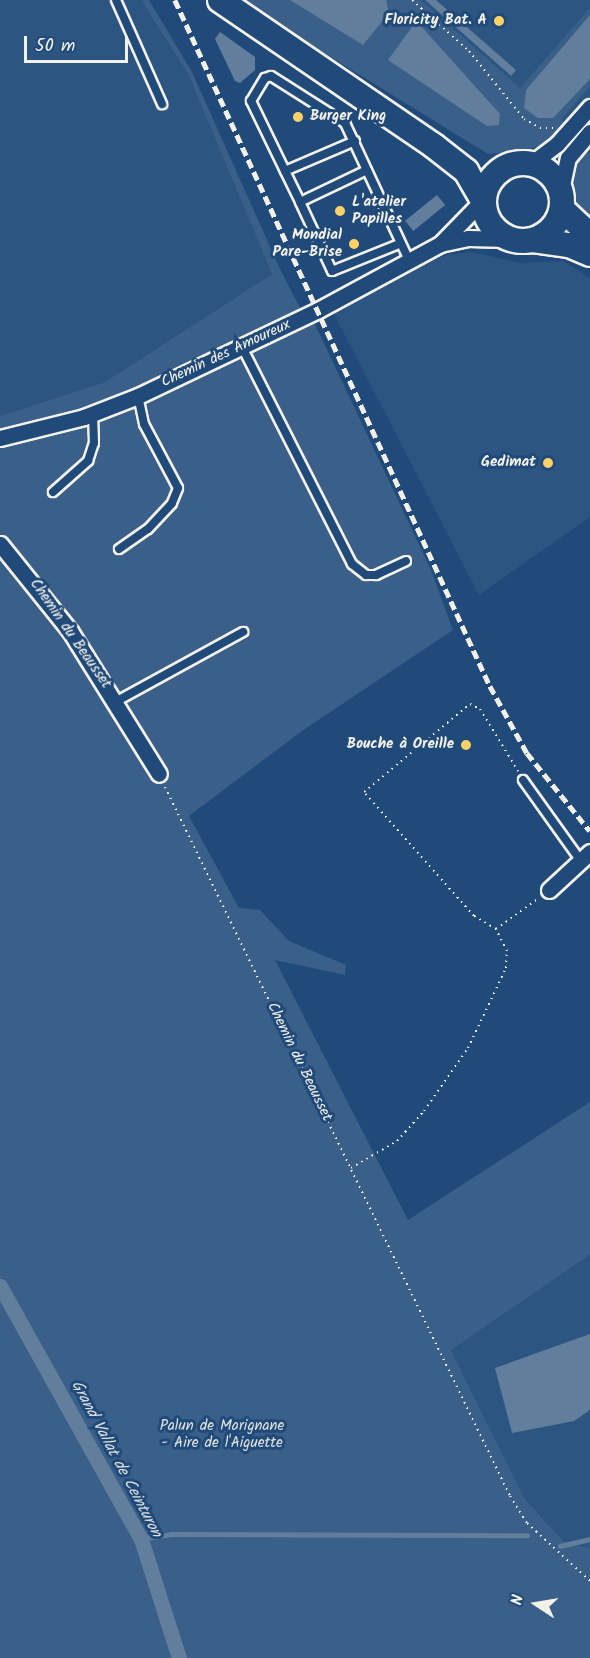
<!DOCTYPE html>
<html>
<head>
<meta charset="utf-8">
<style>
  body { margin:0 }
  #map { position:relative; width:590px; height:1658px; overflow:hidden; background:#1f4a7a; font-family:Kalam,sans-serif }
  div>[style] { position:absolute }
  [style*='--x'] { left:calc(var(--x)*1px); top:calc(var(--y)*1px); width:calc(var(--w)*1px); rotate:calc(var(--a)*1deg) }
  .built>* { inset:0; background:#2d5581 }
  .green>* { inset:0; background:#3a5f88 }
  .water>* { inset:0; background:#627e9d; transform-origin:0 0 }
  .stream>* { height:4.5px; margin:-2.25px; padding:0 2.25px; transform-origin:2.25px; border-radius:2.25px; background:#627e9d }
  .canal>* { height:15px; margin:-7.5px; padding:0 7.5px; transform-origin:7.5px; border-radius:7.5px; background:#627e9d }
  .path>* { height:2px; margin-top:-1px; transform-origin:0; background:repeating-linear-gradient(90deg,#f4f1e8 0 1.5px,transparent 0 6px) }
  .roads { filter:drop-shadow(2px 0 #f4f1e8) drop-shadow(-2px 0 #f4f1e8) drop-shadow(0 2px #f4f1e8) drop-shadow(0 -2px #f4f1e8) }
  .service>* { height:8px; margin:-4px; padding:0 4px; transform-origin:4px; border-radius:4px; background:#1f4a7a }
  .minor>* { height:15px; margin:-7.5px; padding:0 7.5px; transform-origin:7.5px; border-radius:7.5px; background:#1f4a7a }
  .primary>* { height:24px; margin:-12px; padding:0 12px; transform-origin:12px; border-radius:12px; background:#1f4a7a }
  .primary>.ring { margin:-12px; padding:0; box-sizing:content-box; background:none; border:24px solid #1f4a7a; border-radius:50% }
  .rail>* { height:4.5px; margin-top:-2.25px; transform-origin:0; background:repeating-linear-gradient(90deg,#f4f1e8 0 9px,transparent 0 13.5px) }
  .dots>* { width:16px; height:16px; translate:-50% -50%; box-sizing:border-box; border:3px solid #1f4a7a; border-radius:50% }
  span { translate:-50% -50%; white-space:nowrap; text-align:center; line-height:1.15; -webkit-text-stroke:6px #1f4a7a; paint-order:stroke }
  .poi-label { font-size:15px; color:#f4f1e8; font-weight:700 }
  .right { translate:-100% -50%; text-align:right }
  .left { translate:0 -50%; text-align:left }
  .street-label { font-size:15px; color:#f4f1e8 }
  .park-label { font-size:15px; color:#e1e2de }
  .water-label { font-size:16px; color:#dee0dd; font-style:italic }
  .north { position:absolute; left:506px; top:1574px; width:60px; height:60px; -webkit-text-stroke:4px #1f4a7a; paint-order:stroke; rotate:282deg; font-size:16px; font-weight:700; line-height:24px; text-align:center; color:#f4f1e8 }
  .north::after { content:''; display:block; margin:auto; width:21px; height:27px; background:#f4f1e8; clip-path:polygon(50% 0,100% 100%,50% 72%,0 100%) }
  .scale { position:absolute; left:24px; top:36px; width:104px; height:27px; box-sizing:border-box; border:3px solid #f4f1e8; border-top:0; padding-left:8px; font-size:18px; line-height:21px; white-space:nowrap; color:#f4f1e8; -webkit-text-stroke:4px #1f4a7a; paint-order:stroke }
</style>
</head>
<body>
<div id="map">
  <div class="built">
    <div style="clip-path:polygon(0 0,141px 0,188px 74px,272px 274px,105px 382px,0 416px)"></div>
    <div style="clip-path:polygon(279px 0,590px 0,590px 151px,527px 137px)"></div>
    <div style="clip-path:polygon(470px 252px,522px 263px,563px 261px,590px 278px,590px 517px,479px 595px,333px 312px,374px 288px,446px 255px)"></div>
    <div style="clip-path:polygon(590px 1255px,590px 1548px,564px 1542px,524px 1498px,451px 1350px)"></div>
  </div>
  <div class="green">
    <div style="clip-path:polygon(141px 0,149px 0,192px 72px,280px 269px,302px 312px,313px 320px,431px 570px,453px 630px,302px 731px,189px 816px,239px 908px,260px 910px,289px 941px,346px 965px,345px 975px,275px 960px,408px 1220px,590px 1102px,590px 1255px,451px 1350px,524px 1498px,564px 1542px,590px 1548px,590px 1658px,0 1658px,0 416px,105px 382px,272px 274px,188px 74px)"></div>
    <div style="clip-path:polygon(238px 0,421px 0,520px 88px,590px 8px,590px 86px,561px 119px,566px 124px,547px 144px,522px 151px,488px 154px)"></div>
    <div style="clip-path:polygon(590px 152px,590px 226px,583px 219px,575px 202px,571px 168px,576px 156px)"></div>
  </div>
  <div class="water">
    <div style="clip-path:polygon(290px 0,386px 0,389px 13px,363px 45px)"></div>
    <div style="clip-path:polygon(425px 0,436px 0,516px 70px,511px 76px)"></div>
    <div style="clip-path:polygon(590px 15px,590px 79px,553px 118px,538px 118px,524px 108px,526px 90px)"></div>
    <div style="clip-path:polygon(420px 25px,500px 114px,499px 125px,487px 126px,388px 60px,412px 27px)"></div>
    <div style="clip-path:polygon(220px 32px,255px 57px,255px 70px,240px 83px,235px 81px,215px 39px)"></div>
    <div style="left:437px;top:195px;width:13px;height:41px;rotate:51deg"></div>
    <div style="clip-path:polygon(590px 1334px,590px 1410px,574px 1421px,512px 1433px,495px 1368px)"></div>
  </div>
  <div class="stream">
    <div style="--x:587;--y:215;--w:4;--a:45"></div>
    <div style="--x:141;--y:1539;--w:31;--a:-9"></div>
    <div style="--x:172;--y:1534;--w:355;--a:0.2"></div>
    <div style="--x:560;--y:1546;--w:31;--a:-13"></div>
  </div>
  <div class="canal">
    <div style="--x:0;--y:1286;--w:290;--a:60.9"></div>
    <div style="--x:141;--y:1539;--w:125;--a:72.3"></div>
  </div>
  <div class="path">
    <div style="--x:412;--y:0;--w:76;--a:41.8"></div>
    <div style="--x:469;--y:51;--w:87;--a:51"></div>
    <div style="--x:524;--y:119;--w:18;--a:29"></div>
    <div style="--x:540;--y:128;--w:13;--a:0"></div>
    <div style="--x:165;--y:787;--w:788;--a:64.05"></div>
    <div style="--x:510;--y:1496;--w:32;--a:58"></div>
    <div style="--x:527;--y:1523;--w:86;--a:42.6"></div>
    <div style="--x:496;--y:929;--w:26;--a:-149"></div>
    <div style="--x:474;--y:916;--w:166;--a:-131.6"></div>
    <div style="--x:364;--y:792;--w:138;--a:-39.7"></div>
    <div style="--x:470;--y:704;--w:11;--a:27"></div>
    <div style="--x:480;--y:709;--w:73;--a:58.5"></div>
    <div style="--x:351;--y:1168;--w:53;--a:-30.4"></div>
    <div style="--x:397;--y:1141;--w:40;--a:-48"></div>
    <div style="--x:424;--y:1111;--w:77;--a:-55.1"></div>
    <div style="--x:468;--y:1048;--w:89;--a:-64.6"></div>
    <div style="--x:506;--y:968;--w:17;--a:-87"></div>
    <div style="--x:507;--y:951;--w:25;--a:-117"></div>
    <div style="--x:496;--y:929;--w:53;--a:-35.8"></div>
  </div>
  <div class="roads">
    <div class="service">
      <div style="--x:116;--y:0;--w:114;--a:66.1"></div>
      <div style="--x:355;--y:141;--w:76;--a:156.8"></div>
      <div style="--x:285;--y:171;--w:34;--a:64"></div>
      <div style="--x:300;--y:202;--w:74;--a:-25.5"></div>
      <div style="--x:285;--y:171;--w:78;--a:-115.9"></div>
      <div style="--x:251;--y:101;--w:27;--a:-59"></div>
      <div style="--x:265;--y:78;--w:6;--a:-18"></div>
      <div style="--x:271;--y:76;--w:88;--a:32.4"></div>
      <div style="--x:345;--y:123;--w:151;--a:65"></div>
      <div style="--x:300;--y:202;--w:76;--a:65.1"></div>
      <div style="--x:332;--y:271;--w:72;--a:-21.9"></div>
      <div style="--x:242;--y:347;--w:243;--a:63.1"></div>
      <div style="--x:352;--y:564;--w:18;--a:38"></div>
      <div style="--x:366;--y:575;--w:10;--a:0"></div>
      <div style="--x:376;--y:575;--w:33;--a:-25"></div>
      <div style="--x:53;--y:492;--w:47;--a:-41.5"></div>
      <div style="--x:88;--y:461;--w:19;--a:-72"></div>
      <div style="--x:94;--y:443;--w:29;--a:-92"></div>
      <div style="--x:119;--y:549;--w:35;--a:-35"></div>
      <div style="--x:148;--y:529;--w:35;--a:-47"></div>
      <div style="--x:172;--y:503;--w:16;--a:-68"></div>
      <div style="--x:178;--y:488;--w:72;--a:-118"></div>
      <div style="--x:144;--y:424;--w:29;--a:-102"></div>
      <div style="--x:117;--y:701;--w:144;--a:-28.7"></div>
      <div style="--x:523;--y:780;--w:100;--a:54.4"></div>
    </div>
    <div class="minor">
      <div style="--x:532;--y:163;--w:31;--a:-37"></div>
      <div style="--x:557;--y:144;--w:50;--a:-48.3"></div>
      <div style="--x:561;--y:190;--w:33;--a:-78"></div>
      <div style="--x:568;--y:158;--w:34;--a:-50"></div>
      <div style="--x:483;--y:200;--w:62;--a:134.3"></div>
      <div style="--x:440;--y:244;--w:29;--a:-12"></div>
      <div style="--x:468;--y:238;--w:41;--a:1.4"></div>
      <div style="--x:0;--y:438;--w:87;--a:-14"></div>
      <div style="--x:84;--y:417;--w:58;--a:-21.3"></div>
      <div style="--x:138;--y:396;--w:199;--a:-25.5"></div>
      <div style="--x:318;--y:310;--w:139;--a:-28.4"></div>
      <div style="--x:0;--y:544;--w:112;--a:51.2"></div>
      <div style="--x:70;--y:631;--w:168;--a:58.1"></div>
      <div style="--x:549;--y:890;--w:56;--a:-42.8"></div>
    </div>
    <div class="primary">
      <div style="--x:220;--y:0;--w:259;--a:34.3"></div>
      <div style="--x:434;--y:146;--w:41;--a:38"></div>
      <div style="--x:466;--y:171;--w:34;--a:60"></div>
      <div class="ring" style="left:484px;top:163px;width:54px;height:54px"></div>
      <div style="--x:562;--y:209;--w:38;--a:43"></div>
      <div style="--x:533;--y:240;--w:36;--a:8"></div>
      <div style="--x:569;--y:245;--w:23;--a:23"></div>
    </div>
  </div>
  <div class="rail">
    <div style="--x:175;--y:0;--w:755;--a:65.34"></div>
    <div style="--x:490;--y:686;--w:77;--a:61.1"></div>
    <div style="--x:527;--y:753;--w:100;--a:51.1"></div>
  </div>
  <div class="dots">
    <div style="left:499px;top:21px;background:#ffd166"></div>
    <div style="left:298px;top:117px;background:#ffd166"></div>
    <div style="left:340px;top:211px;background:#ffd166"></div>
    <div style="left:354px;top:244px;background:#ffd166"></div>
    <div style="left:548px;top:463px;background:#ffd166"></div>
    <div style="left:466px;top:745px;background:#ffd166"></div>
  </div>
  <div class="poi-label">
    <span class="right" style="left:487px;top:21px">Floricity Bat. A</span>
    <span class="left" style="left:310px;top:117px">Burger King</span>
    <span class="left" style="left:352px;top:211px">L'atelier<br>Papilles</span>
    <span class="right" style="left:342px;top:244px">Mondial<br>Pare-Brise</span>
    <span class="right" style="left:536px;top:463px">Gedimat</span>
    <span class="right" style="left:454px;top:745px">Bouche à Oreille</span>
  </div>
  <div class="street-label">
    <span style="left:226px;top:354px;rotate:-25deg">Chemin des Amoureux</span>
    <span style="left:70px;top:634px;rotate:55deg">Chemin du Beausset</span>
    <span style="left:299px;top:1062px;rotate:64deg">Chemin du Beausset</span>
  </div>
  <div class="park-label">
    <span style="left:222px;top:1435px">Palun de Marignane<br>- Aire de l'Aiguette</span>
  </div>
  <div class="water-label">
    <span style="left:116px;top:1459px;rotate:62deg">Grand Vallat de Ceinturon</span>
  </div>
  <div class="north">N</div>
  <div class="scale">50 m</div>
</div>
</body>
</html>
